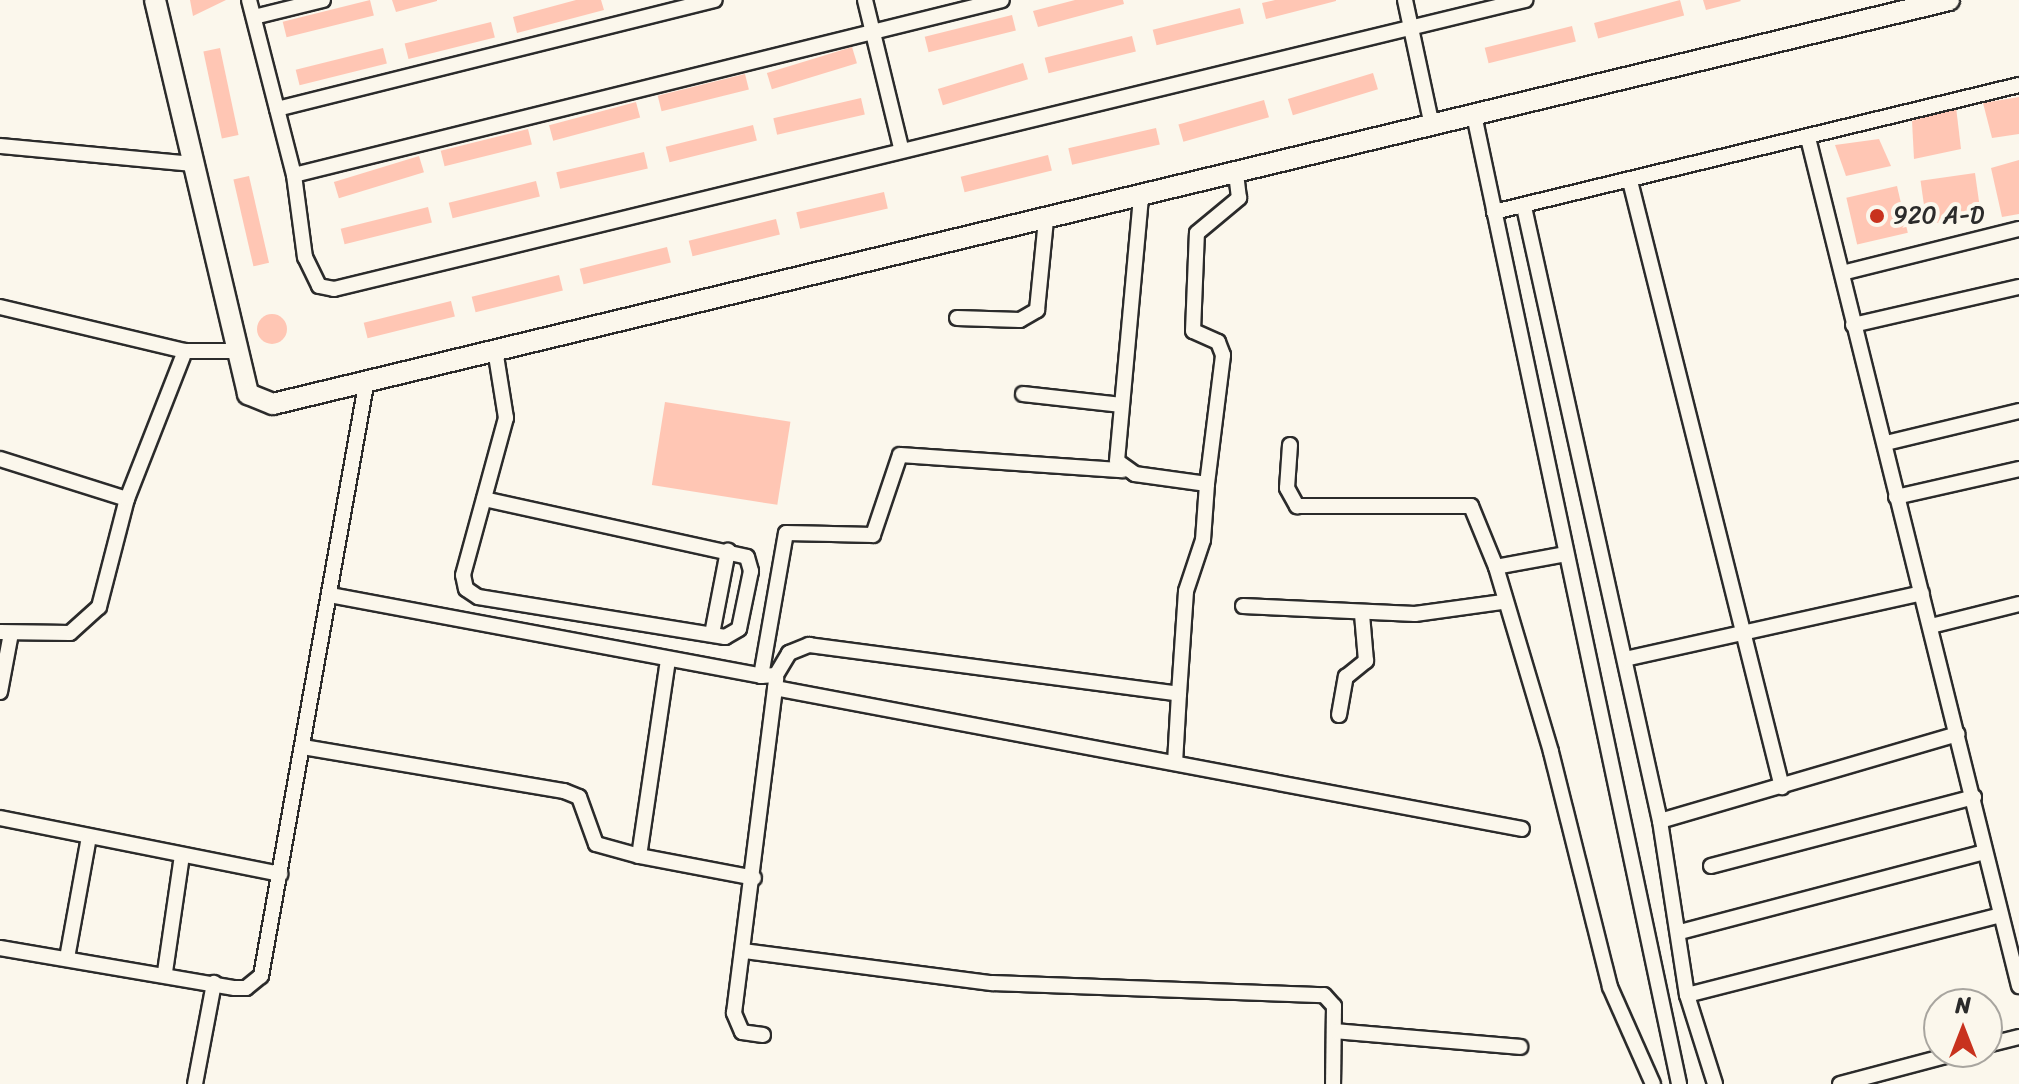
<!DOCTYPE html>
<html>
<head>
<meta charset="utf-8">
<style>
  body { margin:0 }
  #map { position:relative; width:2019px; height:1084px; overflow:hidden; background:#fbf7ec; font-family:Sriracha,sans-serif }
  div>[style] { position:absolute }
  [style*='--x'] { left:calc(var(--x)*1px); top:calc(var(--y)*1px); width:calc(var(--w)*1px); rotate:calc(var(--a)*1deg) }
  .building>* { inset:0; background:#ffc6b4; transform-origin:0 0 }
  .round { border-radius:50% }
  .roads { filter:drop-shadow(2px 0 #2b2b2b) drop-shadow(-2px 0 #2b2b2b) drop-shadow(0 2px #2b2b2b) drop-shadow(0 -2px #2b2b2b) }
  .street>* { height:14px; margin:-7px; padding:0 7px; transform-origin:7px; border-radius:7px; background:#fbf7ec }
  .secondary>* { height:20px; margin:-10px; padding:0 10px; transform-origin:10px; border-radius:10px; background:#fbf7ec }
  .dots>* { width:22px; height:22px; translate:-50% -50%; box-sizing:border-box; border:4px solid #fbf7ec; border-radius:50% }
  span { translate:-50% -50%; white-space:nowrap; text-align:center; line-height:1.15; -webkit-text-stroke:8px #fbf7ec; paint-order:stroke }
  .poi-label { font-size:24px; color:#2b2b2b }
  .left { translate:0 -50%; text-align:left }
  .north { position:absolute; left:1923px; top:988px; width:80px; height:80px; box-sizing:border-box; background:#fbf7ec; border:2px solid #a8a59f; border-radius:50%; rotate:0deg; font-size:22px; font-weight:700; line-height:32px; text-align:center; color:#2b2b2b }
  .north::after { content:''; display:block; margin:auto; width:28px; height:36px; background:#c8321e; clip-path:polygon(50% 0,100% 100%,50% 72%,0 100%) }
</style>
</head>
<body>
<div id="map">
  <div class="building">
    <div style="clip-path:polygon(190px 0,226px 0,193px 16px)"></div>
    <div style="left:370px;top:0;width:16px;height:90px;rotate:76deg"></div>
    <div style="clip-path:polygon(392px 0,437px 0,437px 1px,396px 12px)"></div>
    <div style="clip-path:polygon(576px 0,601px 0,604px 10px,517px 33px,513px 17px)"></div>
    <div style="clip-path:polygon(1075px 0,1123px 0,1124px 4px,1038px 27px,1033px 11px)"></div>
    <div style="clip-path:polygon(1275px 0,1336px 0,1336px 1px,1266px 19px,1262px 3px)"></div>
    <div style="left:1680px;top:0;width:16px;height:89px;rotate:75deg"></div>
    <div style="clip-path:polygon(1703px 0,1740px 0,1741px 1px,1706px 10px)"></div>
    <div style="left:1240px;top:8px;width:16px;height:90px;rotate:76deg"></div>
    <div style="left:1012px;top:15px;width:16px;height:90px;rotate:76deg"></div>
    <div style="left:491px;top:22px;width:16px;height:89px;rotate:76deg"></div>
    <div style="left:1572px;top:26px;width:16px;height:90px;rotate:76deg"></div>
    <div style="left:1132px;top:36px;width:16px;height:90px;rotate:76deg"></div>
    <div style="left:852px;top:47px;width:17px;height:89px;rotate:73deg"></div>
    <div style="left:220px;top:48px;width:89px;height:17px;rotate:78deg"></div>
    <div style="left:383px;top:48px;width:16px;height:90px;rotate:76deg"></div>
    <div style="left:1023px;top:63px;width:17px;height:89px;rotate:73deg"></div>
    <div style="left:1373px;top:73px;width:17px;height:89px;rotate:73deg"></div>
    <div style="left:745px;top:74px;width:16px;height:90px;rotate:76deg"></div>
    <div style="clip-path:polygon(2019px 97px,2019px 134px,1992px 138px,1983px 103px)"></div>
    <div style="left:861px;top:98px;width:17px;height:90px;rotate:77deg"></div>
    <div style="left:1264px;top:100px;width:18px;height:89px;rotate:74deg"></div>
    <div style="left:636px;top:102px;width:16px;height:90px;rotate:75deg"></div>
    <div style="clip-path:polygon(1956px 107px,1961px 149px,1914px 159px,1912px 121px)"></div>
    <div style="left:753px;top:125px;width:16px;height:90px;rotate:76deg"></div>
    <div style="left:1156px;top:128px;width:17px;height:90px;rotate:77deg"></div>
    <div style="left:528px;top:129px;width:16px;height:90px;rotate:76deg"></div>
    <div style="clip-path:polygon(1879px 139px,1891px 166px,1846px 176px,1835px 145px)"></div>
    <div style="left:644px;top:152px;width:17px;height:90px;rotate:77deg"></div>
    <div style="left:1048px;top:155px;width:16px;height:90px;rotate:76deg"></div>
    <div style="left:419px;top:156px;width:17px;height:89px;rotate:73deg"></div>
    <div style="clip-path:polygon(2019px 160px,2019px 214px,2002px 217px,1991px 168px)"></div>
    <div style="left:1975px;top:173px;width:44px;height:55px;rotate:82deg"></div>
    <div style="left:249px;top:176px;width:89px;height:16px;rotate:77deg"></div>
    <div style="left:536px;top:181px;width:16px;height:90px;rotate:76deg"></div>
    <div style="left:1897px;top:186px;width:48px;height:52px;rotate:77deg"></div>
    <div style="left:884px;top:192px;width:17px;height:90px;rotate:77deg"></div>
    <div style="left:428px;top:207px;width:16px;height:90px;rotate:76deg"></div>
    <div style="left:776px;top:219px;width:16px;height:90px;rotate:76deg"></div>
    <div style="left:667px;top:247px;width:16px;height:90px;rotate:76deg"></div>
    <div style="left:559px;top:275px;width:16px;height:90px;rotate:76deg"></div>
    <div style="left:451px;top:301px;width:16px;height:90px;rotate:76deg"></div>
    <div class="round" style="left:257px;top:314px;width:30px;height:30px"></div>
    <div style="left:665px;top:402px;width:127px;height:84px;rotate:9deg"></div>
  </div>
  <div class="roads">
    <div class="street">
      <div style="--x:249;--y:0;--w:181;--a:75.6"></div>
      <div style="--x:294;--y:175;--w:83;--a:82.4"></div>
      <div style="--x:305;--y:257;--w:32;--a:64"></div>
      <div style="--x:319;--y:286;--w:15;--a:11"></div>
      <div style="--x:334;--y:289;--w:1226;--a:-13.64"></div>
      <div style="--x:865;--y:0;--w:152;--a:76.3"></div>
      <div style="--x:1405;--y:0;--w:129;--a:77.9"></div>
      <div style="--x:254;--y:17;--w:71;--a:-13.8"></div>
      <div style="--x:277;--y:109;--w:451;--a:-14"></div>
      <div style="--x:1474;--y:115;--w:990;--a:78.05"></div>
      <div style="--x:1808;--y:138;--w:874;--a:76.03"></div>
      <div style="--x:0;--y:146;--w:195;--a:5.3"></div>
      <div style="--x:294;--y:175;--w:729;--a:-13.88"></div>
      <div style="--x:1630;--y:181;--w:625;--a:75.92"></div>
      <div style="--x:1524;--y:207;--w:629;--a:77.51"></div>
      <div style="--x:1660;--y:821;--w:176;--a:81.2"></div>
      <div style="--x:1687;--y:995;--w:93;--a:72.5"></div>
      <div style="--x:1494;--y:212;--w:540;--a:-13.6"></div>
      <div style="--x:1842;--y:273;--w:182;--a:-14"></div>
      <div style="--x:0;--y:307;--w:190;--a:13.4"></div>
      <div style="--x:185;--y:351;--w:54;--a:0"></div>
      <div style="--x:957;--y:318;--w:63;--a:1.8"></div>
      <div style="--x:1020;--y:320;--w:20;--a:-30"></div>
      <div style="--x:1037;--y:310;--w:90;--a:-84.3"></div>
      <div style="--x:1853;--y:325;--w:170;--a:-12.9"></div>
      <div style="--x:1023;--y:394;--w:99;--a:6.4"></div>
      <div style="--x:1886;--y:443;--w:137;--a:-13.5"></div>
      <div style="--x:1290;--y:445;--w:43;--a:94"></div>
      <div style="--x:1287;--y:488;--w:21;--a:61"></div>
      <div style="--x:1297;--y:506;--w:174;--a:0"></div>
      <div style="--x:1471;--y:506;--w:66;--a:67.7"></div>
      <div style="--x:0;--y:459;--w:133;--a:17.5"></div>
      <div style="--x:1207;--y:484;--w:130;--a:-82.9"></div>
      <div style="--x:1223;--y:355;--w:14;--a:-111"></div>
      <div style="--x:1218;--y:342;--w:27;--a:-156"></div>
      <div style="--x:1193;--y:331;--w:98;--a:-87.7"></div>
      <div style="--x:1197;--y:233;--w:55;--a:-39.8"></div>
      <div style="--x:1239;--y:198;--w:23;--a:-97"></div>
      <div style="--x:1896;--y:497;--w:126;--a:-12.8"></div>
      <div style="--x:484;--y:499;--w:269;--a:12.4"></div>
      <div style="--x:747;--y:557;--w:15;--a:74"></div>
      <div style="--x:751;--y:571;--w:59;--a:101.7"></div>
      <div style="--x:739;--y:629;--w:16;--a:150"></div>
      <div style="--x:725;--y:637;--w:250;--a:-170.8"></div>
      <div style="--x:478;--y:597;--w:14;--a:-146"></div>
      <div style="--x:466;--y:589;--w:14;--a:-102"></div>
      <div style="--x:463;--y:575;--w:163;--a:-74.7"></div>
      <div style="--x:506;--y:418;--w:70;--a:-99.1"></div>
      <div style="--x:1566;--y:554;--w:71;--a:169.5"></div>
      <div style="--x:1496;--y:567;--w:193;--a:73.4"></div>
      <div style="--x:1551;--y:752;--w:242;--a:75.9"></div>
      <div style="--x:1610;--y:987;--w:106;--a:66.1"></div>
      <div style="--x:330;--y:595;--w:439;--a:10.6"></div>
      <div style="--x:761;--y:676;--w:15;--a:-4"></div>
      <div style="--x:776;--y:675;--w:26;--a:-59"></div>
      <div style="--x:789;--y:653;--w:22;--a:-22"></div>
      <div style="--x:809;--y:645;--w:373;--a:7.5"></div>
      <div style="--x:1179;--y:694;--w:103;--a:-86.1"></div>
      <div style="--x:1186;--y:591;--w:54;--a:-71.6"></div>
      <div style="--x:1203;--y:540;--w:56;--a:-85.9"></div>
      <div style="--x:1207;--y:484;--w:73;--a:-172.1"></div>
      <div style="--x:1135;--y:474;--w:22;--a:-144"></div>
      <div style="--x:1117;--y:461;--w:264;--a:-84.8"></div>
      <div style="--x:1243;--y:606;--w:172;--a:2.7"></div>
      <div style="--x:1415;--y:614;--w:89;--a:-7.8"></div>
      <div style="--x:1931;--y:626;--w:91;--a:-14"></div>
      <div style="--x:0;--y:632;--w:70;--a:0.8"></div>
      <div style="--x:70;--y:633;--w:39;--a:-42"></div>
      <div style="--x:99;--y:607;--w:112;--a:-75.5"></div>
      <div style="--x:127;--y:499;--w:159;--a:-68.6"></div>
      <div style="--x:712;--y:634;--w:85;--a:-79.1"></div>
      <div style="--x:1625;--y:659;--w:304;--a:-12.5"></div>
      <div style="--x:668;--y:660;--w:198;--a:98.4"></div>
      <div style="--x:639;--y:856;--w:117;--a:10.8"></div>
      <div style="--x:761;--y:676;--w:145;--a:-80.1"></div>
      <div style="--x:786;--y:533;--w:87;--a:1.3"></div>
      <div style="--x:873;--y:535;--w:84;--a:-71.4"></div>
      <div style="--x:900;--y:455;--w:223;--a:3.9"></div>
      <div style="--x:775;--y:688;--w:760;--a:10.69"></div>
      <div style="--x:0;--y:692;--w:60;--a:-79.4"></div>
      <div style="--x:1339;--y:715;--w:39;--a:-80"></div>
      <div style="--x:1346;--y:677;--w:26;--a:-39"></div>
      <div style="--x:1366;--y:661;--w:47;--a:-94.9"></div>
      <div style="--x:303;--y:747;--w:265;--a:9.6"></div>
      <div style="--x:564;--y:791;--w:16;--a:22"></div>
      <div style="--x:579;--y:797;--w:50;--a:70.1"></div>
      <div style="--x:596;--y:844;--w:45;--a:15.6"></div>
      <div style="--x:1175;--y:763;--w:69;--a:-86.7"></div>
      <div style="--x:0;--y:818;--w:286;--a:11.3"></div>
      <div style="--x:1660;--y:821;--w:310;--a:-16.3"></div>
      <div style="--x:1711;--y:866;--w:272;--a:-14.7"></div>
      <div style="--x:1680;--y:932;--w:315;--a:-14.7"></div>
      <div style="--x:0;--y:948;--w:238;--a:9.7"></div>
      <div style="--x:235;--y:988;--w:11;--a:0"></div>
      <div style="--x:246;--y:988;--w:19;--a:-39"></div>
      <div style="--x:261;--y:976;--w:606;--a:-79.93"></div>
      <div style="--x:744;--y:951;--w:250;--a:7.4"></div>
      <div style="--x:992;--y:983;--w:332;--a:2.1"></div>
      <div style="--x:1324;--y:995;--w:15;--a:48"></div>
      <div style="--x:1334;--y:1006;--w:78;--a:90.7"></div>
      <div style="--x:67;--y:958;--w:123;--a:-79.7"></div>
      <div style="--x:165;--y:972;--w:118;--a:-81.7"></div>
      <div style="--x:1687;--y:995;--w:321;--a:-14.3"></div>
      <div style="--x:1335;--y:1031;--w:186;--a:4.9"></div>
      <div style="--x:763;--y:1035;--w:21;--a:-172"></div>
      <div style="--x:742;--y:1032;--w:21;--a:-113"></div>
      <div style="--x:734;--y:1013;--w:337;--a:-82.8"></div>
      <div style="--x:1987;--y:1045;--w:33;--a:-14"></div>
      <div style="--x:195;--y:1084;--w:103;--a:-79.3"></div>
      <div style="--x:1840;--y:1084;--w:125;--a:-14.8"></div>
    </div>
    <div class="secondary">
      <div style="--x:155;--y:0;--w:405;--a:76.7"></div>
      <div style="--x:248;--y:394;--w:27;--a:22"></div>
      <div style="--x:273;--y:404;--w:1724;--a:-13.55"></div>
    </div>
  </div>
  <div class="dots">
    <div style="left:1877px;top:216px;background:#c8321e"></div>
  </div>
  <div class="poi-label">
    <span class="left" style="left:1893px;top:216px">920 A-D</span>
  </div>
  <div class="north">N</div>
</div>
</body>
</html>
